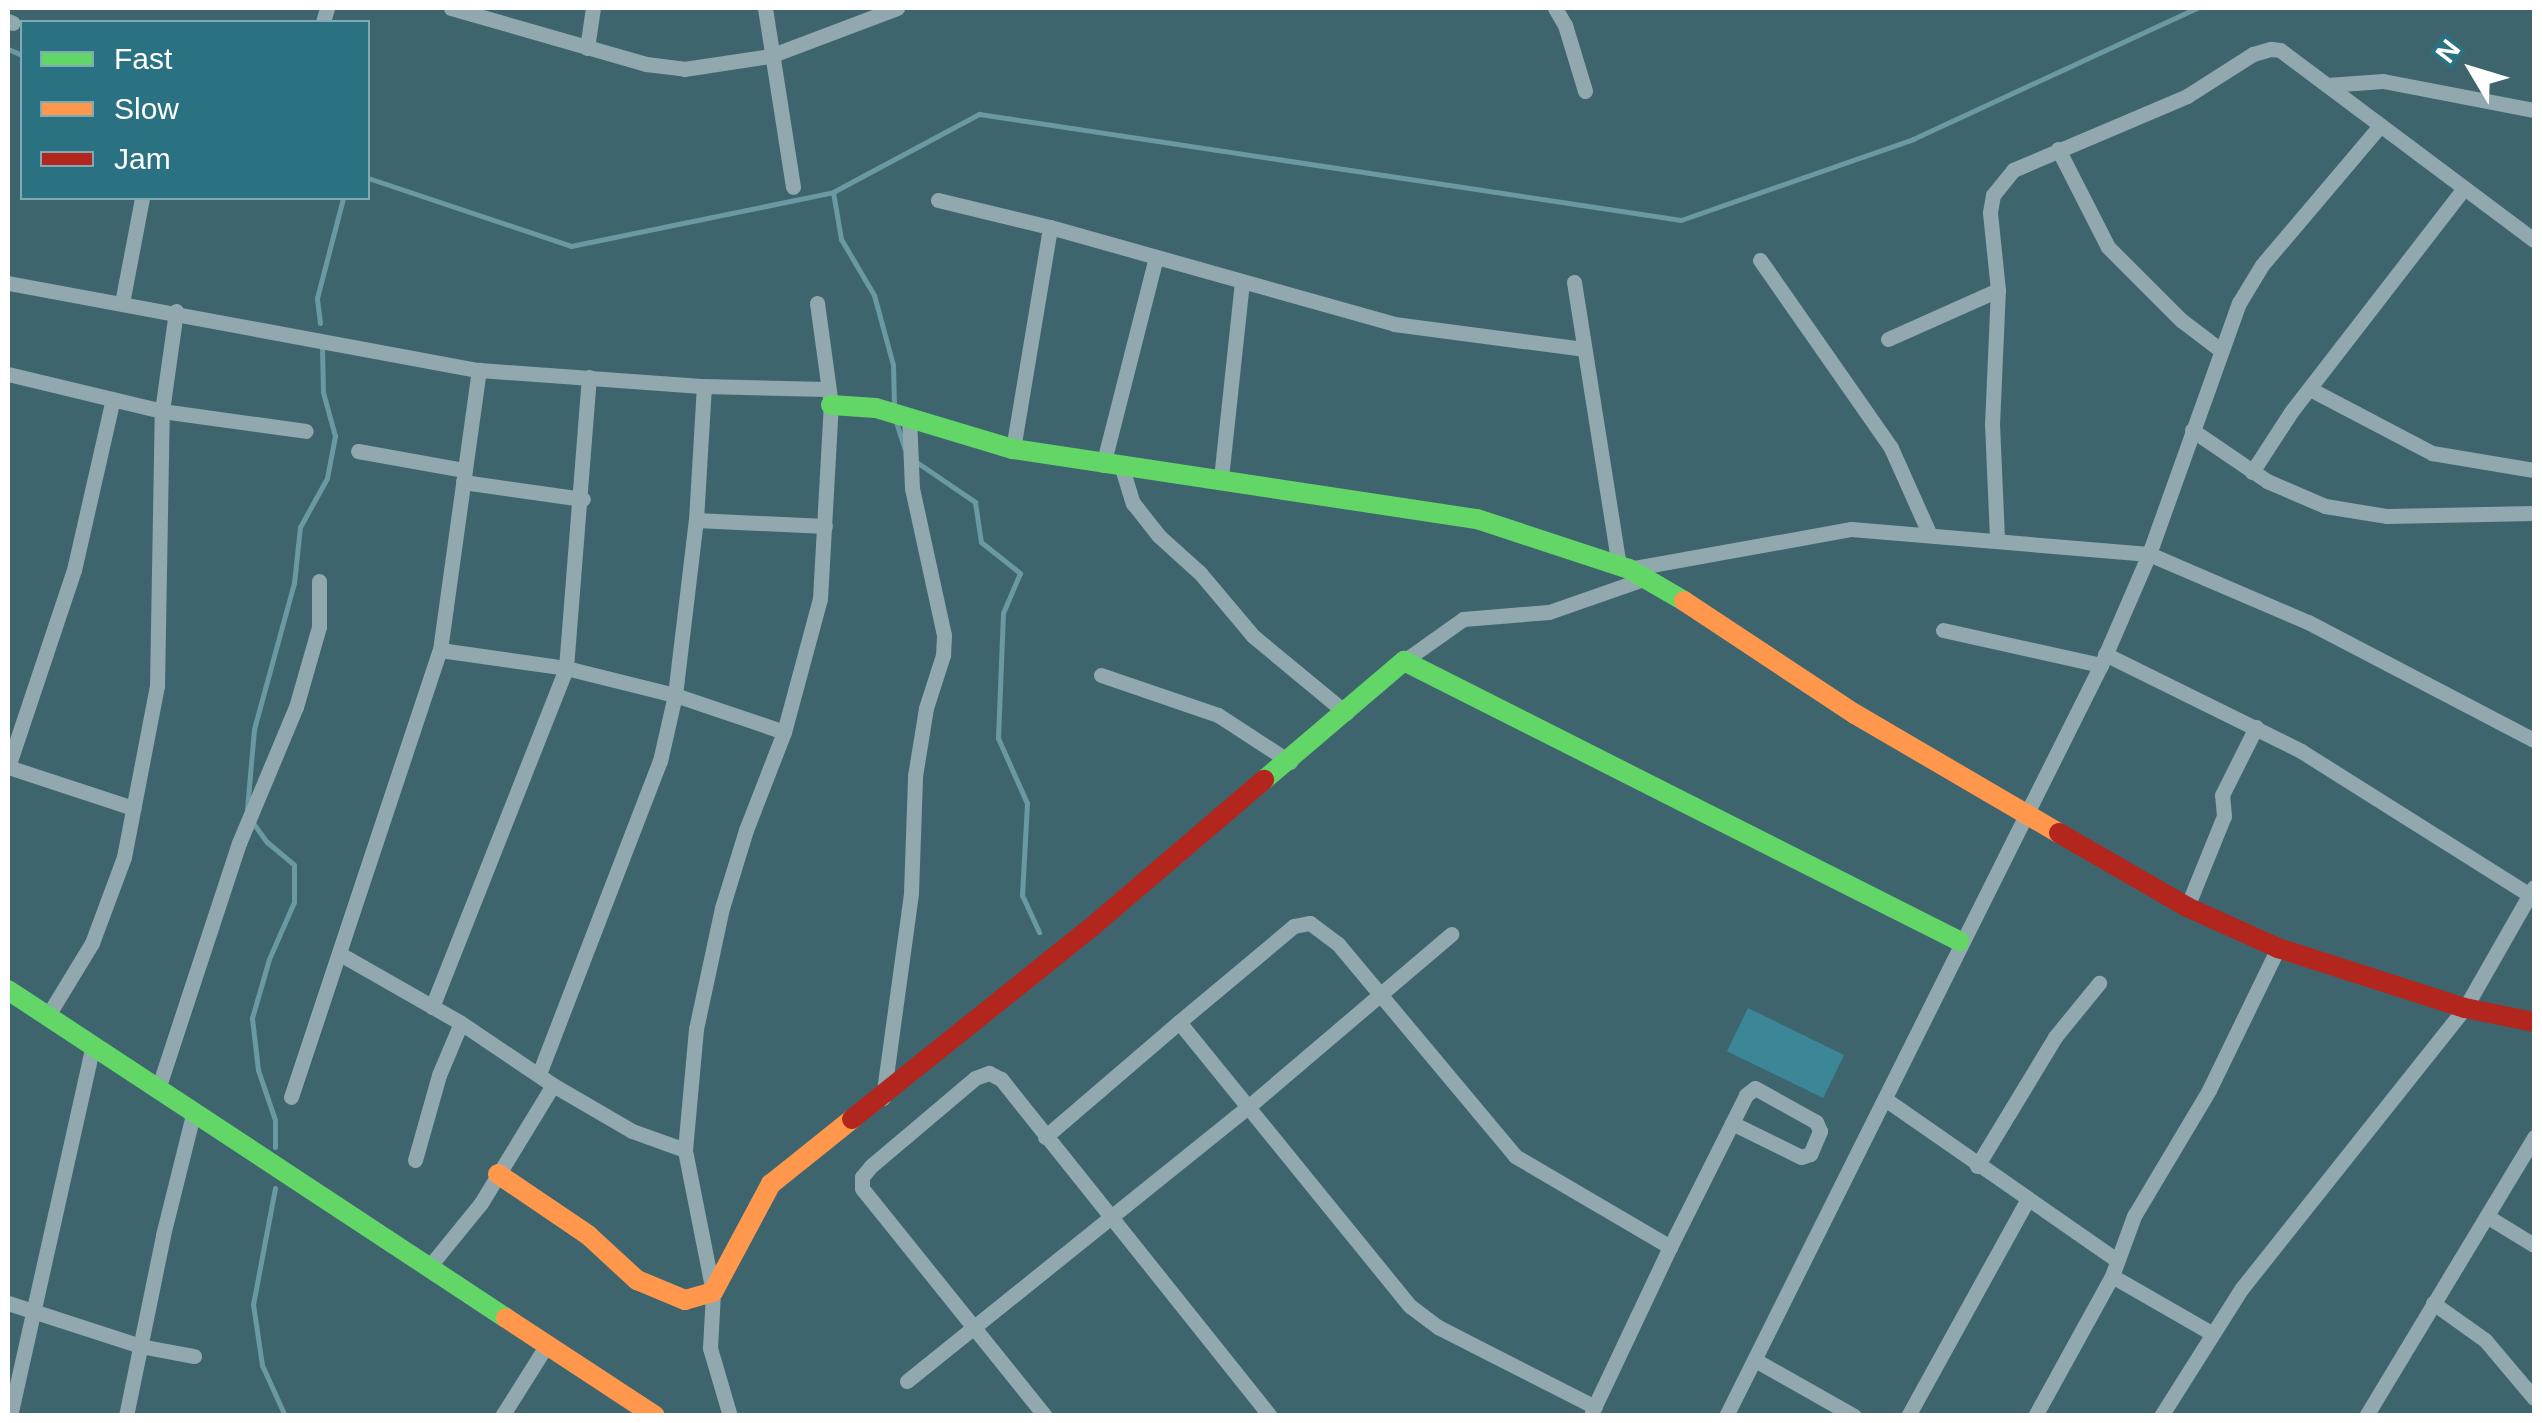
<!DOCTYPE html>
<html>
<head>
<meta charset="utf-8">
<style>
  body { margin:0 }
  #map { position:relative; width:2542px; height:1423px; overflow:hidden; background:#3e656e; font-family:Arial,sans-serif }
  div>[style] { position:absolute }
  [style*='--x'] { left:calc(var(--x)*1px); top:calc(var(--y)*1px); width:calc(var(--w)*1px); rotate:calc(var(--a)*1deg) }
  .green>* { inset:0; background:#3b8797; transform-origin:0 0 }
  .stream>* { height:5px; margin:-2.5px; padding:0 2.5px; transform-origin:2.5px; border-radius:2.5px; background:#6a99a4 }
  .street>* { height:15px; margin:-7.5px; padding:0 7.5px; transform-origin:7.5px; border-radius:7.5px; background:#90a8ae }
  .fast>* { height:20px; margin:-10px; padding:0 10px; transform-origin:10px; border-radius:10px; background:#63d668 }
  .slow>* { height:20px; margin:-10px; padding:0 10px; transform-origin:10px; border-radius:10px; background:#ff974d }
  .jam>* { height:20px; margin:-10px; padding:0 10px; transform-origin:10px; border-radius:10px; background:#b3261e }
  span { translate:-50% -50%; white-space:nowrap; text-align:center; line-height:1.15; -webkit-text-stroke:10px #2a7282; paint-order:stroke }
  .frame { position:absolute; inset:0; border:10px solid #fff; pointer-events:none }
  .legend { position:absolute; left:20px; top:20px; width:350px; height:180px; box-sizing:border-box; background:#2a7282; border:2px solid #7faab4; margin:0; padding:12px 18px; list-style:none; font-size:30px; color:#fff }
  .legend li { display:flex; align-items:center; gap:20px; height:50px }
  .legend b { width:50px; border:2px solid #7faab4 }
  .north { position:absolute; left:2422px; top:20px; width:100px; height:100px; -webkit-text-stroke:8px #2a7282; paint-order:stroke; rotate:308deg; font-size:28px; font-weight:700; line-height:40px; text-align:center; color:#fff }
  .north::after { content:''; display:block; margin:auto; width:35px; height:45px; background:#fff; clip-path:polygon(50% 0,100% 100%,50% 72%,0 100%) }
</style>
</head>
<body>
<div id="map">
  <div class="green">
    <div style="left:1748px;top:1008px;width:107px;height:48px;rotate:26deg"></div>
  </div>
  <div class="stream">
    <div style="--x:8;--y:49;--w:15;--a:23"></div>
    <div style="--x:368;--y:178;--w:214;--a:18.5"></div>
    <div style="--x:571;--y:246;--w:268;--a:-11.6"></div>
    <div style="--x:833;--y:192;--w:166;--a:-28.1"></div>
    <div style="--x:979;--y:114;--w:710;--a:8.59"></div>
    <div style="--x:1681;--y:220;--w:246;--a:-19.2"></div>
    <div style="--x:1913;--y:139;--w:313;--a:-24.8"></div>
    <div style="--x:833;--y:192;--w:48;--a:80.3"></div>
    <div style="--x:841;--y:239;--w:65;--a:59.5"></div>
    <div style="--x:874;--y:295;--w:73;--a:74.8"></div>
    <div style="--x:893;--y:365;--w:41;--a:88.6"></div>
    <div style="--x:320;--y:323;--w:25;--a:-97"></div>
    <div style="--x:317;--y:298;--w:103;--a:-75.4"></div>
    <div style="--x:896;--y:422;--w:28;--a:72"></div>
    <div style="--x:915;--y:461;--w:73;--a:34.3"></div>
    <div style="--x:975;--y:502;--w:40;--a:81.5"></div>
    <div style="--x:981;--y:542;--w:50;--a:38.5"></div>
    <div style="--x:1020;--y:573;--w:43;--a:113"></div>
    <div style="--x:1003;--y:613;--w:125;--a:92.3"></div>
    <div style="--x:998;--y:738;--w:71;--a:66"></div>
    <div style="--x:1027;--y:803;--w:92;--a:93.1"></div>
    <div style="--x:1022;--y:895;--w:41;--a:65.3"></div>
    <div style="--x:247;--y:809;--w:80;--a:-85"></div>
    <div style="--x:254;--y:729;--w:151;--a:-74.7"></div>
    <div style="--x:294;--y:583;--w:56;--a:-83.9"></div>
    <div style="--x:300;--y:527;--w:56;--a:-61.1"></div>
    <div style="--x:327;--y:478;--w:43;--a:-79.2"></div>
    <div style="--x:335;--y:436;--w:46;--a:-105.3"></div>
    <div style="--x:323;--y:392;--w:45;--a:-91.3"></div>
    <div style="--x:253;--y:823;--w:24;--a:54"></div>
    <div style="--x:267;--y:842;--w:35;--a:40"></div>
    <div style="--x:294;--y:865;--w:37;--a:90"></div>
    <div style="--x:294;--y:902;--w:62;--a:113.7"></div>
    <div style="--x:269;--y:959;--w:61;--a:106.1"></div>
    <div style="--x:252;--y:1018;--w:52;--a:83.4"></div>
    <div style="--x:258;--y:1070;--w:53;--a:71.2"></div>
    <div style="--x:275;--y:1120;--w:27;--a:90"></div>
    <div style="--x:275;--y:1188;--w:118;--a:100.7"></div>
    <div style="--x:253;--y:1304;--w:62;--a:81.6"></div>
    <div style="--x:262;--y:1365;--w:56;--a:65.7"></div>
  </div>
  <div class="street">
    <div style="--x:451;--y:8;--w:203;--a:16"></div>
    <div style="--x:646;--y:64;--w:38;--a:7"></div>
    <div style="--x:684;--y:69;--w:87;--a:-8.6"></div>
    <div style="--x:770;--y:56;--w:136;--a:-20.7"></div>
    <div style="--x:765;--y:8;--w:181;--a:81.1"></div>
    <div style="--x:1555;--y:8;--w:20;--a:60"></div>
    <div style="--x:1565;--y:25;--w:69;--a:73.1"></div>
    <div style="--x:8;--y:21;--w:5;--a:22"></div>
    <div style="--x:323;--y:22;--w:15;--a:-74"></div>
    <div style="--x:587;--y:48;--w:40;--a:-81.5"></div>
    <div style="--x:2327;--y:85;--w:56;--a:-4.1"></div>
    <div style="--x:2383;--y:81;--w:154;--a:10.9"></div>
    <div style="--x:2058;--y:149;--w:110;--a:63"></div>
    <div style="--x:2108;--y:247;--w:103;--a:45"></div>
    <div style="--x:2181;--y:320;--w:48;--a:37.3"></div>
    <div style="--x:938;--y:200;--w:115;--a:13.6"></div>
    <div style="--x:1050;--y:227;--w:357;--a:15.7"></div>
    <div style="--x:1394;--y:324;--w:191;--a:7.5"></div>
    <div style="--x:1760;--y:260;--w:229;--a:55.1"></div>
    <div style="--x:1891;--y:448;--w:93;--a:65.9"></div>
    <div style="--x:1574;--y:282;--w:287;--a:81"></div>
    <div style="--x:8;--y:283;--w:479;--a:10.5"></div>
    <div style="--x:479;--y:370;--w:226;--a:4.1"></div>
    <div style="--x:704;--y:386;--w:123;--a:1.4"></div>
    <div style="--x:122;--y:303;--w:107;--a:-79.2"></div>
    <div style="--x:1888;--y:339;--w:120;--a:-24"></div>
    <div style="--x:8;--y:374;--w:158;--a:13.5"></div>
    <div style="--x:162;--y:411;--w:145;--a:7.9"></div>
    <div style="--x:2310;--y:389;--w:138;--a:27.7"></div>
    <div style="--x:2432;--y:453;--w:103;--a:9.5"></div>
    <div style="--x:2192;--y:430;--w:91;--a:34.2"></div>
    <div style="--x:2267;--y:481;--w:63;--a:23.3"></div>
    <div style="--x:2325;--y:506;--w:63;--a:9.2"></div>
    <div style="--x:2387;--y:516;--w:147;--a:-1.2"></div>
    <div style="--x:1013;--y:449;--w:225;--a:-80.5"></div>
    <div style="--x:358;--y:451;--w:108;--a:10.2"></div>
    <div style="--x:1103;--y:465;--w:215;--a:-75.7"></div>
    <div style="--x:1122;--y:468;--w:37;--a:73"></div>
    <div style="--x:1133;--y:503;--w:42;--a:51.8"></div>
    <div style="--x:1159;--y:536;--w:55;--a:42.1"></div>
    <div style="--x:1200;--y:573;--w:82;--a:49.9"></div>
    <div style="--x:1253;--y:636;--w:121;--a:39.6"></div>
    <div style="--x:2252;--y:472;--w:72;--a:-57"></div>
    <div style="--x:2291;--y:412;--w:283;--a:-52.3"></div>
    <div style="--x:1221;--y:478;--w:196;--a:-83.9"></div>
    <div style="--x:463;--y:482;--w:121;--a:8.1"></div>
    <div style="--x:696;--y:520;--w:129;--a:2.7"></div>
    <div style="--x:1997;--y:538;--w:113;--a:-92.5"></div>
    <div style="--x:1992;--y:425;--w:135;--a:-87.5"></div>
    <div style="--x:1998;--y:290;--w:78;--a:-95.9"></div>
    <div style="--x:1990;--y:212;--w:17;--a:-80"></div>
    <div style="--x:1993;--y:195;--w:32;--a:-51"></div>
    <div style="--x:2013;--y:170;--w:189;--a:-23"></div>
    <div style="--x:2187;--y:96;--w:78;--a:-32.5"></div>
    <div style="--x:2253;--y:54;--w:19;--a:-16"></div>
    <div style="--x:2271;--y:49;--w:9;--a:6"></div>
    <div style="--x:2280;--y:50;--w:317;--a:36.8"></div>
    <div style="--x:1629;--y:569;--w:226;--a:-10.2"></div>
    <div style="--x:1851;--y:529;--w:299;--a:4.8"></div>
    <div style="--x:2149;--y:554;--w:173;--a:23.2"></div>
    <div style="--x:2308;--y:622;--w:255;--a:27.6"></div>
    <div style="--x:1943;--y:630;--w:162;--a:12.5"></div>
    <div style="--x:440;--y:650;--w:127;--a:8.1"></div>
    <div style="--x:566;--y:668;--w:112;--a:13.9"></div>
    <div style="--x:675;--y:695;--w:115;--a:18.7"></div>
    <div style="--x:2105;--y:654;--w:219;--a:26.3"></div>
    <div style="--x:2301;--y:751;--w:272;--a:32.2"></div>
    <div style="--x:1404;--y:661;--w:72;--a:-35.4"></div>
    <div style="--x:1463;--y:619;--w:86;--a:-4.7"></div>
    <div style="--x:1549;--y:612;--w:101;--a:-19.2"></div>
    <div style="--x:1101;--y:675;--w:124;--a:18.9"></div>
    <div style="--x:1218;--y:715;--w:86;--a:33.1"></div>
    <div style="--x:8;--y:767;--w:208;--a:-71.5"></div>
    <div style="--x:74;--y:570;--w:175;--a:-77.2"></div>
    <div style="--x:8;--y:767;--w:132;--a:18.2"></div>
    <div style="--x:2187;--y:907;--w:98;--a:-67.9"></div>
    <div style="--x:2224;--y:816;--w:21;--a:-95"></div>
    <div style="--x:2222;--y:795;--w:76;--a:-63.4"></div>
    <div style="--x:340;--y:954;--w:139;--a:29.7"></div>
    <div style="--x:461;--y:1023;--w:111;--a:34"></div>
    <div style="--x:553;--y:1085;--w:91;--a:30.2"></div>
    <div style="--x:632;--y:1131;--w:56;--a:19.7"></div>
    <div style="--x:432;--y:1007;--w:365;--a:-68.4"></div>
    <div style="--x:566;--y:668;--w:292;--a:-85.5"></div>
    <div style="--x:47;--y:1017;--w:87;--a:-58.7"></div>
    <div style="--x:92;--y:943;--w:92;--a:-69.6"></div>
    <div style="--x:124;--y:857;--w:174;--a:-79.1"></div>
    <div style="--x:157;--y:686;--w:275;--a:-89"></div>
    <div style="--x:162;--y:411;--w:101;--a:-82"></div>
    <div style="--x:1179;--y:1022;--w:150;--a:-39.9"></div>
    <div style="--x:1294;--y:926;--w:16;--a:-11"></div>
    <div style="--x:1310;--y:923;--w:35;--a:37"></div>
    <div style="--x:1338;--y:944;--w:276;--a:50.1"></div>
    <div style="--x:1515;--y:1156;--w:180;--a:30.4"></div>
    <div style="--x:539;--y:1074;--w:336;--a:-68.9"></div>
    <div style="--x:660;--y:761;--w:68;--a:-77.2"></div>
    <div style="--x:675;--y:695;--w:176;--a:-83.2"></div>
    <div style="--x:696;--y:520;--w:134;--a:-86.6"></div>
    <div style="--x:159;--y:1086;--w:256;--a:-71.8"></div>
    <div style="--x:239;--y:843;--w:147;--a:-67.3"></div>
    <div style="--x:296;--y:707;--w:83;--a:-74"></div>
    <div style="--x:319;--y:627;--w:46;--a:-90"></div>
    <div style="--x:291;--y:1097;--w:471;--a:-71.6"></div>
    <div style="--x:440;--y:650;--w:283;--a:-82.1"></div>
    <div style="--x:883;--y:1098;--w:207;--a:-82.2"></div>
    <div style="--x:911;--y:893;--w:117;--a:-88"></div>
    <div style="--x:915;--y:776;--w:69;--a:-80.8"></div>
    <div style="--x:926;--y:708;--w:56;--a:-72.2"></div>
    <div style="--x:943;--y:655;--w:20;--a:-87"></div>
    <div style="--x:944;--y:635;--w:150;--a:-102.3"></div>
    <div style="--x:912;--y:488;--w:72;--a:-92.4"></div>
    <div style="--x:1885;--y:1099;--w:280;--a:34.8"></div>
    <div style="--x:1045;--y:1137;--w:177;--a:-40.6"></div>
    <div style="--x:1179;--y:1022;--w:366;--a:50.9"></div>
    <div style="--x:1410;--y:1306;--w:35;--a:37"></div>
    <div style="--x:1438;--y:1327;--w:176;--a:27"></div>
    <div style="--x:415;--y:1160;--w:88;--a:-74.2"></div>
    <div style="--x:439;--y:1075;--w:56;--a:-67.1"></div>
    <div style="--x:1977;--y:1166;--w:151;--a:-58.8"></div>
    <div style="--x:2055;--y:1037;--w:70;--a:-50.8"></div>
    <div style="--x:2488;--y:1217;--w:54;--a:31.3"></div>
    <div style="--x:429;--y:1267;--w:82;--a:-50.9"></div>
    <div style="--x:481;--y:1203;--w:138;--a:-58.6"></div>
    <div style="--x:2112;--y:1276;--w:116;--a:29.9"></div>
    <div style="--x:8;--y:1303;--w:139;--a:18"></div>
    <div style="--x:140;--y:1346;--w:55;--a:10.5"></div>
    <div style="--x:2433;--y:1303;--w:64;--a:35.4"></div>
    <div style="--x:2485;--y:1340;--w:76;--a:49.8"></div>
    <div style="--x:1755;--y:1360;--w:114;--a:29.5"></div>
    <div style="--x:907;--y:1381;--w:437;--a:-38.8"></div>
    <div style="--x:1248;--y:1107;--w:267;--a:-40.4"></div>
    <div style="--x:1592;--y:1412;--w:183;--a:-64.7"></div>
    <div style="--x:1670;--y:1247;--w:170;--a:-63.4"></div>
    <div style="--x:1746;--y:1095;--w:11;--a:-38"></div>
    <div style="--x:1755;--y:1088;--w:70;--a:29.1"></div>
    <div style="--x:1816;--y:1122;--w:10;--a:66"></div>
    <div style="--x:1820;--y:1131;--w:25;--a:113"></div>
    <div style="--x:1810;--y:1154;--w:9;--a:162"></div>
    <div style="--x:1801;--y:1157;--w:77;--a:-153.8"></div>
    <div style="--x:10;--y:1416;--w:381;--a:-77.4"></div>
    <div style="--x:126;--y:1416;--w:185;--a:-78.4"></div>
    <div style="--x:163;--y:1235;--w:128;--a:-76"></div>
    <div style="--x:502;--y:1416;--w:83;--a:-57.8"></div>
    <div style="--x:730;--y:1416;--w:71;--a:-106.4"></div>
    <div style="--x:710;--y:1348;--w:56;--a:-86.9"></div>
    <div style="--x:713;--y:1292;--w:145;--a:-101.2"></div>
    <div style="--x:685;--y:1150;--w:121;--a:-84.8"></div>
    <div style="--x:696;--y:1029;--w:124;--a:-77.9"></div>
    <div style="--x:722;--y:908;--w:82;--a:-72.9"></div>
    <div style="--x:746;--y:830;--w:105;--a:-68.8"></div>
    <div style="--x:784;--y:732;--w:138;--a:-74.9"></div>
    <div style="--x:820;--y:599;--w:194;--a:-86.8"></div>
    <div style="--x:831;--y:405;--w:103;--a:-97.8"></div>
    <div style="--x:1045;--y:1416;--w:292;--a:-128.8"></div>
    <div style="--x:862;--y:1188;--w:11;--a:-90"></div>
    <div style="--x:862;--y:1177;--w:14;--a:-51"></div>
    <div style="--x:871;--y:1166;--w:136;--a:-40.2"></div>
    <div style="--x:975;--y:1078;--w:15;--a:-20"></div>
    <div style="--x:989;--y:1073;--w:13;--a:27"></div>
    <div style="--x:1001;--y:1079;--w:431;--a:51.4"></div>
    <div style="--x:1726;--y:1416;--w:839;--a:-63.47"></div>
    <div style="--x:2101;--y:665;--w:121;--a:-66.6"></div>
    <div style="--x:2149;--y:554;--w:267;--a:-70.3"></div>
    <div style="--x:2239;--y:303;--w:44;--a:-58.8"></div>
    <div style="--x:2262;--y:265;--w:181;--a:-49.7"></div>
    <div style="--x:1908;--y:1416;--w:247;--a:-61.1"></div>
    <div style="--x:2035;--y:1416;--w:160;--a:-61.2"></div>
    <div style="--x:2112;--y:1276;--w:64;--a:-69.9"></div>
    <div style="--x:2134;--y:1216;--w:147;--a:-59.2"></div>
    <div style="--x:2209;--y:1090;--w:158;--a:-64.1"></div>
    <div style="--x:2161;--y:1416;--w:151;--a:-57.7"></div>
    <div style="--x:2242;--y:1288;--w:358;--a:-51.5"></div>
    <div style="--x:2465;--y:1008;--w:139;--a:-60.3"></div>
    <div style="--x:2366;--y:1416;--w:326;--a:-58.9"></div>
  </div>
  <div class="fast">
    <div style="--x:831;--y:405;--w:45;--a:3.8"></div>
    <div style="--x:876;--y:408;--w:143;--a:16.7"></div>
    <div style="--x:1013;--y:449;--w:469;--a:8.6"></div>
    <div style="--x:1477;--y:519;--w:160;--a:18.2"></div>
    <div style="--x:1629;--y:569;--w:64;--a:30.2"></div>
    <div style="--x:1264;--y:780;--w:184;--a:-40.4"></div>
    <div style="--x:1404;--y:661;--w:622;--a:26.77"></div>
    <div style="--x:8;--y:990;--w:596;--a:33.37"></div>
  </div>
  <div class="slow">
    <div style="--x:1684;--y:601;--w:205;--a:33.5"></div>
    <div style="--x:1855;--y:714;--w:236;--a:30.3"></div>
    <div style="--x:498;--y:1174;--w:109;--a:34.1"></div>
    <div style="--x:588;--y:1235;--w:67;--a:42.6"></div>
    <div style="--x:637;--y:1280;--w:52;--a:22.6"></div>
    <div style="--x:685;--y:1300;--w:29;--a:-16"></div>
    <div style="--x:713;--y:1292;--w:123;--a:-61.8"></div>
    <div style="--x:771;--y:1184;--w:104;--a:-38.7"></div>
    <div style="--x:506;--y:1318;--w:178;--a:33.3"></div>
  </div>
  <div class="jam">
    <div style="--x:2059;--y:833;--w:148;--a:30"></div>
    <div style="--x:2187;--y:907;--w:100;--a:24.3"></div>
    <div style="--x:2278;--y:948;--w:196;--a:17.8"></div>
    <div style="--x:2465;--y:1008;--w:70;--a:11.5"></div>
    <div style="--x:852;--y:1119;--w:301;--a:-38.7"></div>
    <div style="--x:1087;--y:931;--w:233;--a:-40.5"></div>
  </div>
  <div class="frame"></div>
  <ul class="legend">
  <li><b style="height:12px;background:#63d668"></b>Fast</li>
  <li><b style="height:12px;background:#ff974d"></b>Slow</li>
  <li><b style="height:12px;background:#b3261e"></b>Jam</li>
  </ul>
  <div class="north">N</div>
</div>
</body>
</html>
